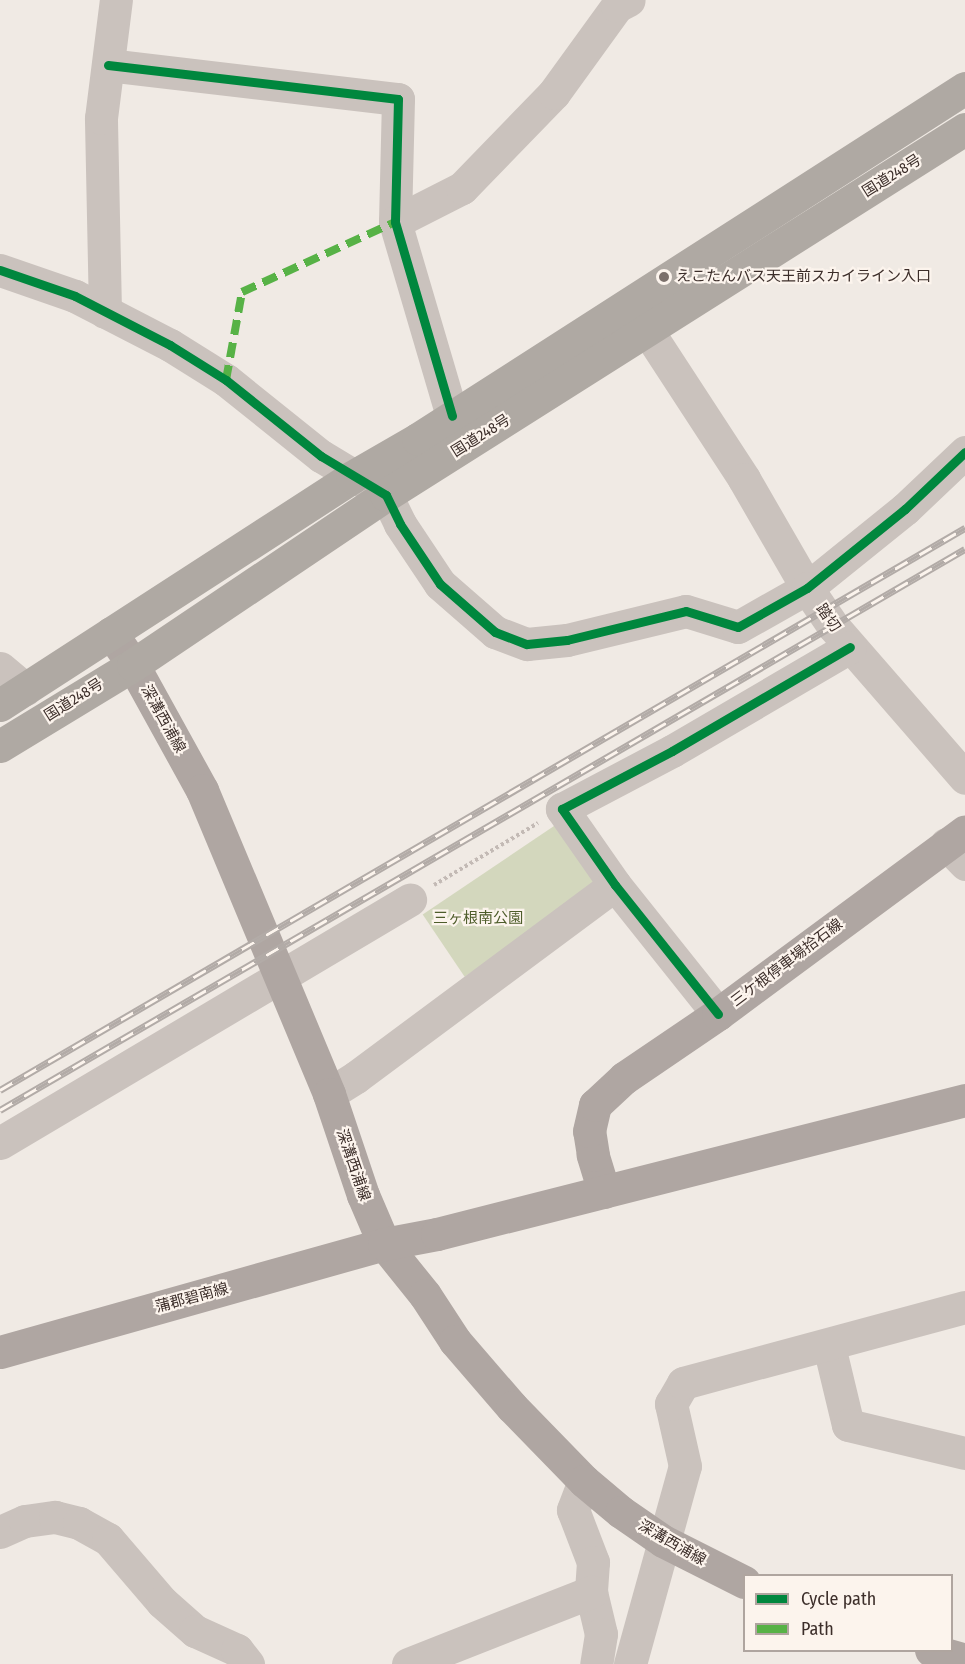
<!DOCTYPE html>
<html>
<head>
<meta charset="utf-8">
<style>
  body { margin:0 }
  #map { position:relative; width:965px; height:1664px; overflow:hidden; background:#f0eae4; font-family:"Fira Sans Condensed","Noto Sans JP",sans-serif }
  div>[style] { position:absolute }
  [style*='--x'] { left:calc(var(--x)*1px); top:calc(var(--y)*1px); width:calc(var(--w)*1px); rotate:calc(var(--a)*1deg) }
  .green>* { inset:0; background:#d3d7bd; transform-origin:0 0 }
  .path>* { height:4px; margin-top:-2px; transform-origin:0; background:repeating-linear-gradient(90deg,#c3bab5 0 3px,transparent 0 6px) }
  .minor>* { height:33px; margin:-16.5px; padding:0 16.5px; transform-origin:16.5px; border-radius:16.5px; background:#cac2bd }
  .major>* { height:33px; margin:-16.5px; padding:0 16.5px; transform-origin:16.5px; border-radius:16.5px; background:#afa6a2 }
  .highway>* { height:33px; margin:-16.5px; padding:0 16.5px; transform-origin:16.5px; border-radius:16.5px; background:#afa9a3 }
  .rail>* { height:7px; margin-top:-3.5px; transform-origin:0; background:repeating-linear-gradient(90deg,#fcf4ed 0 14px,#b2aba7 0 28px); box-sizing:border-box; border-block:2px solid #b2aba7 }
  .quiet>* { height:8px; margin-top:-4px; transform-origin:0; background:repeating-linear-gradient(90deg,#57b246 0 15px,transparent 0 23px) }
  .cycleway>* { height:9px; margin:-4.5px; padding:0 4.5px; transform-origin:4.5px; border-radius:4.5px; background:#00873e }
  .dots>* { width:16px; height:16px; translate:-50% -50%; box-sizing:border-box; border:3px solid #fcf4ed; border-radius:50% }
  span { translate:-50% -50%; white-space:nowrap; text-align:center; line-height:1.15; -webkit-text-stroke:4.5px #fcf4ed; paint-order:stroke }
  .street-label { font-size:15px; color:#3c2e2a }
  .poi-label { font-size:15px; color:#3c2e2a }
  .left { translate:0 -50%; text-align:left }
  .park-label { font-size:15px; color:#4e5d2b }
  .legend { position:absolute; left:743px; top:1574px; width:210px; height:78px; box-sizing:border-box; background:#fcf4ed; border:2px solid #afa59f; margin:0; padding:8px 10px; list-style:none; font-size:18px; color:#3c2e2a }
  .legend li { display:flex; align-items:center; gap:12px; height:30px }
  .legend b { width:30px; border:2px solid #afa59f }
</style>
</head>
<body>
<div id="map">
  <div class="green">
    <div style="left:557px;top:824px;width:75px;height:162px;rotate:56deg"></div>
  </div>
  <div class="path">
    <div style="--x:434;--y:885;--w:121;--a:-30.8"></div>
  </div>
  <div class="minor">
    <div style="--x:108;--y:65;--w:292;--a:6.7"></div>
    <div style="--x:398;--y:99;--w:123;--a:91.4"></div>
    <div style="--x:395;--y:222;--w:202;--a:73.6"></div>
    <div style="--x:395;--y:222;--w:75;--a:-26.9"></div>
    <div style="--x:462;--y:188;--w:132;--a:-45.9"></div>
    <div style="--x:554;--y:93;--w:107;--a:-54.1"></div>
    <div style="--x:617;--y:6;--w:13;--a:-27"></div>
    <div style="--x:0;--y:270;--w:79;--a:19.1"></div>
    <div style="--x:75;--y:296;--w:107;--a:27.3"></div>
    <div style="--x:170;--y:345;--w:66;--a:32"></div>
    <div style="--x:226;--y:380;--w:122;--a:38.7"></div>
    <div style="--x:321;--y:456;--w:76;--a:31"></div>
    <div style="--x:386;--y:495;--w:32;--a:64"></div>
    <div style="--x:400;--y:524;--w:72;--a:56.3"></div>
    <div style="--x:440;--y:584;--w:73;--a:41.1"></div>
    <div style="--x:495;--y:632;--w:34;--a:21"></div>
    <div style="--x:527;--y:644;--w:40;--a:-5.7"></div>
    <div style="--x:567;--y:640;--w:122;--a:-13.7"></div>
    <div style="--x:686;--y:611;--w:54;--a:17.1"></div>
    <div style="--x:738;--y:627;--w:79;--a:-29.5"></div>
    <div style="--x:807;--y:588;--w:126;--a:-38.9"></div>
    <div style="--x:905;--y:509;--w:83;--a:-43.5"></div>
    <div style="--x:105;--y:312;--w:194;--a:-91.2"></div>
    <div style="--x:101;--y:118;--w:119;--a:-82.8"></div>
    <div style="--x:647;--y:330;--w:178;--a:56.9"></div>
    <div style="--x:744;--y:479;--w:126;--a:60"></div>
    <div style="--x:807;--y:588;--w:46;--a:55.6"></div>
    <div style="--x:833;--y:626;--w:201;--a:49"></div>
    <div style="--x:0;--y:668;--w:33;--a:40"></div>
    <div style="--x:946;--y:844;--w:28;--a:46"></div>
    <div style="--x:718;--y:1014;--w:165;--a:-128.6"></div>
    <div style="--x:615;--y:885;--w:93;--a:-124.9"></div>
    <div style="--x:562;--y:809;--w:124;--a:-27.8"></div>
    <div style="--x:672;--y:751;--w:206;--a:-30.3"></div>
    <div style="--x:329;--y:1094;--w:32;--a:-32"></div>
    <div style="--x:356;--y:1077;--w:322;--a:-36.6"></div>
    <div style="--x:0;--y:1143;--w:477;--a:-30.7"></div>
    <div style="--x:829;--y:1346;--w:81;--a:76.5"></div>
    <div style="--x:848;--y:1425;--w:120;--a:13.5"></div>
    <div style="--x:584;--y:1481;--w:31;--a:111"></div>
    <div style="--x:573;--y:1510;--w:56;--a:69"></div>
    <div style="--x:593;--y:1562;--w:30;--a:94"></div>
    <div style="--x:591;--y:1592;--w:43;--a:76.6"></div>
    <div style="--x:601;--y:1634;--w:30;--a:99"></div>
    <div style="--x:0;--y:1532;--w:27;--a:-24"></div>
    <div style="--x:25;--y:1521;--w:30;--a:-8"></div>
    <div style="--x:55;--y:1517;--w:25;--a:14"></div>
    <div style="--x:79;--y:1523;--w:33;--a:29"></div>
    <div style="--x:108;--y:1539;--w:83;--a:49.4"></div>
    <div style="--x:162;--y:1602;--w:44;--a:41.3"></div>
    <div style="--x:195;--y:1631;--w:46;--a:24.3"></div>
    <div style="--x:237;--y:1650;--w:18;--a:52"></div>
    <div style="--x:408;--y:1664;--w:197;--a:-21.5"></div>
    <div style="--x:630;--y:1664;--w:205;--a:-74.5"></div>
    <div style="--x:685;--y:1466;--w:64;--a:-102.7"></div>
    <div style="--x:671;--y:1404;--w:24;--a:-60"></div>
    <div style="--x:683;--y:1383;--w:292;--a:-15.1"></div>
  </div>
  <div class="major">
    <div style="--x:111;--y:633;--w:39;--a:55"></div>
    <div style="--x:133;--y:665;--w:143;--a:61.1"></div>
    <div style="--x:202;--y:790;--w:329;--a:67.3"></div>
    <div style="--x:329;--y:1094;--w:107;--a:71.4"></div>
    <div style="--x:363;--y:1195;--w:53;--a:66.8"></div>
    <div style="--x:384;--y:1244;--w:65;--a:51.2"></div>
    <div style="--x:425;--y:1295;--w:55;--a:56.9"></div>
    <div style="--x:455;--y:1341;--w:87;--a:49.2"></div>
    <div style="--x:512;--y:1407;--w:103;--a:45.8"></div>
    <div style="--x:584;--y:1481;--w:48;--a:40"></div>
    <div style="--x:621;--y:1512;--w:51;--a:34.6"></div>
    <div style="--x:663;--y:1541;--w:91;--a:26.8"></div>
    <div style="--x:604;--y:1192;--w:39;--a:-107"></div>
    <div style="--x:593;--y:1155;--w:24;--a:-99"></div>
    <div style="--x:589;--y:1131;--w:27;--a:-77"></div>
    <div style="--x:595;--y:1105;--w:40;--a:-43"></div>
    <div style="--x:624;--y:1078;--w:114;--a:-34.2"></div>
    <div style="--x:718;--y:1014;--w:307;--a:-36.5"></div>
    <div style="--x:0;--y:1352;--w:399;--a:-15.7"></div>
    <div style="--x:384;--y:1244;--w:54;--a:-10.7"></div>
    <div style="--x:437;--y:1234;--w:545;--a:-14.24"></div>
    <div style="--x:931;--y:1650;--w:35;--a:16"></div>
  </div>
  <div class="highway">
    <div style="--x:0;--y:705;--w:419;--a:-32.9"></div>
    <div style="--x:352;--y:477;--w:76;--a:-29.9"></div>
    <div style="--x:418;--y:439;--w:650;--a:-32.69"></div>
    <div style="--x:0;--y:746;--w:156;--a:-31.3"></div>
    <div style="--x:133;--y:665;--w:305;--a:-33.9"></div>
    <div style="--x:386;--y:495;--w:685;--a:-32.3"></div>
  </div>
  <div class="rail">
    <div style="--x:0;--y:1090;--w:1117;--a:-30.22"></div>
    <div style="--x:0;--y:1110;--w:1116;--a:-30.17"></div>
  </div>
  <div class="quiet">
    <div style="--x:226;--y:380;--w:89;--a:-79.7"></div>
    <div style="--x:242;--y:292;--w:168;--a:-24.6"></div>
  </div>
  <div class="cycleway">
    <div style="--x:108;--y:65;--w:292;--a:6.7"></div>
    <div style="--x:398;--y:99;--w:123;--a:91.4"></div>
    <div style="--x:395;--y:222;--w:202;--a:73.6"></div>
    <div style="--x:0;--y:270;--w:79;--a:19.1"></div>
    <div style="--x:75;--y:296;--w:107;--a:27.3"></div>
    <div style="--x:170;--y:345;--w:66;--a:32"></div>
    <div style="--x:226;--y:380;--w:122;--a:38.7"></div>
    <div style="--x:321;--y:456;--w:76;--a:31"></div>
    <div style="--x:386;--y:495;--w:32;--a:64"></div>
    <div style="--x:400;--y:524;--w:72;--a:56.3"></div>
    <div style="--x:440;--y:584;--w:73;--a:41.1"></div>
    <div style="--x:495;--y:632;--w:34;--a:21"></div>
    <div style="--x:527;--y:644;--w:40;--a:-5.7"></div>
    <div style="--x:567;--y:640;--w:122;--a:-13.7"></div>
    <div style="--x:686;--y:611;--w:54;--a:17.1"></div>
    <div style="--x:738;--y:627;--w:79;--a:-29.5"></div>
    <div style="--x:807;--y:588;--w:126;--a:-38.9"></div>
    <div style="--x:905;--y:509;--w:83;--a:-43.5"></div>
    <div style="--x:718;--y:1014;--w:165;--a:-128.6"></div>
    <div style="--x:615;--y:885;--w:93;--a:-124.9"></div>
    <div style="--x:562;--y:809;--w:124;--a:-27.8"></div>
    <div style="--x:672;--y:751;--w:206;--a:-30.3"></div>
  </div>
  <div class="dots">
    <div style="left:664px;top:277px;background:#7b706b"></div>
  </div>
  <div class="street-label">
    <span style="left:892px;top:176px;rotate:-32deg">国道248号</span>
    <span style="left:481px;top:436px;rotate:-32deg">国道248号</span>
    <span style="left:828px;top:618px;rotate:55deg">踏切</span>
    <span style="left:74px;top:700px;rotate:-32deg">国道248号</span>
    <span style="left:163px;top:719px;rotate:61deg">深溝西浦線</span>
    <span style="left:787px;top:963px;rotate:-37deg">三ケ根停車場拾石線</span>
    <span style="left:353px;top:1165px;rotate:71deg">深溝西浦線</span>
    <span style="left:192px;top:1298px;rotate:-15deg">蒲郡碧南線</span>
    <span style="left:672px;top:1543px;rotate:30deg">深溝西浦線</span>
  </div>
  <div class="poi-label">
    <span class="left" style="left:676px;top:277px">えこたんバス天王前スカイライン入口</span>
  </div>
  <div class="park-label">
    <span style="left:478px;top:919px">三ヶ根南公園</span>
  </div>
  <ul class="legend">
  <li><b style="height:8px;background:#00873e"></b>Cycle path</li>
  <li><b style="height:8px;background:#57b246"></b>Path</li>
  </ul>
</div>
</body>
</html>
